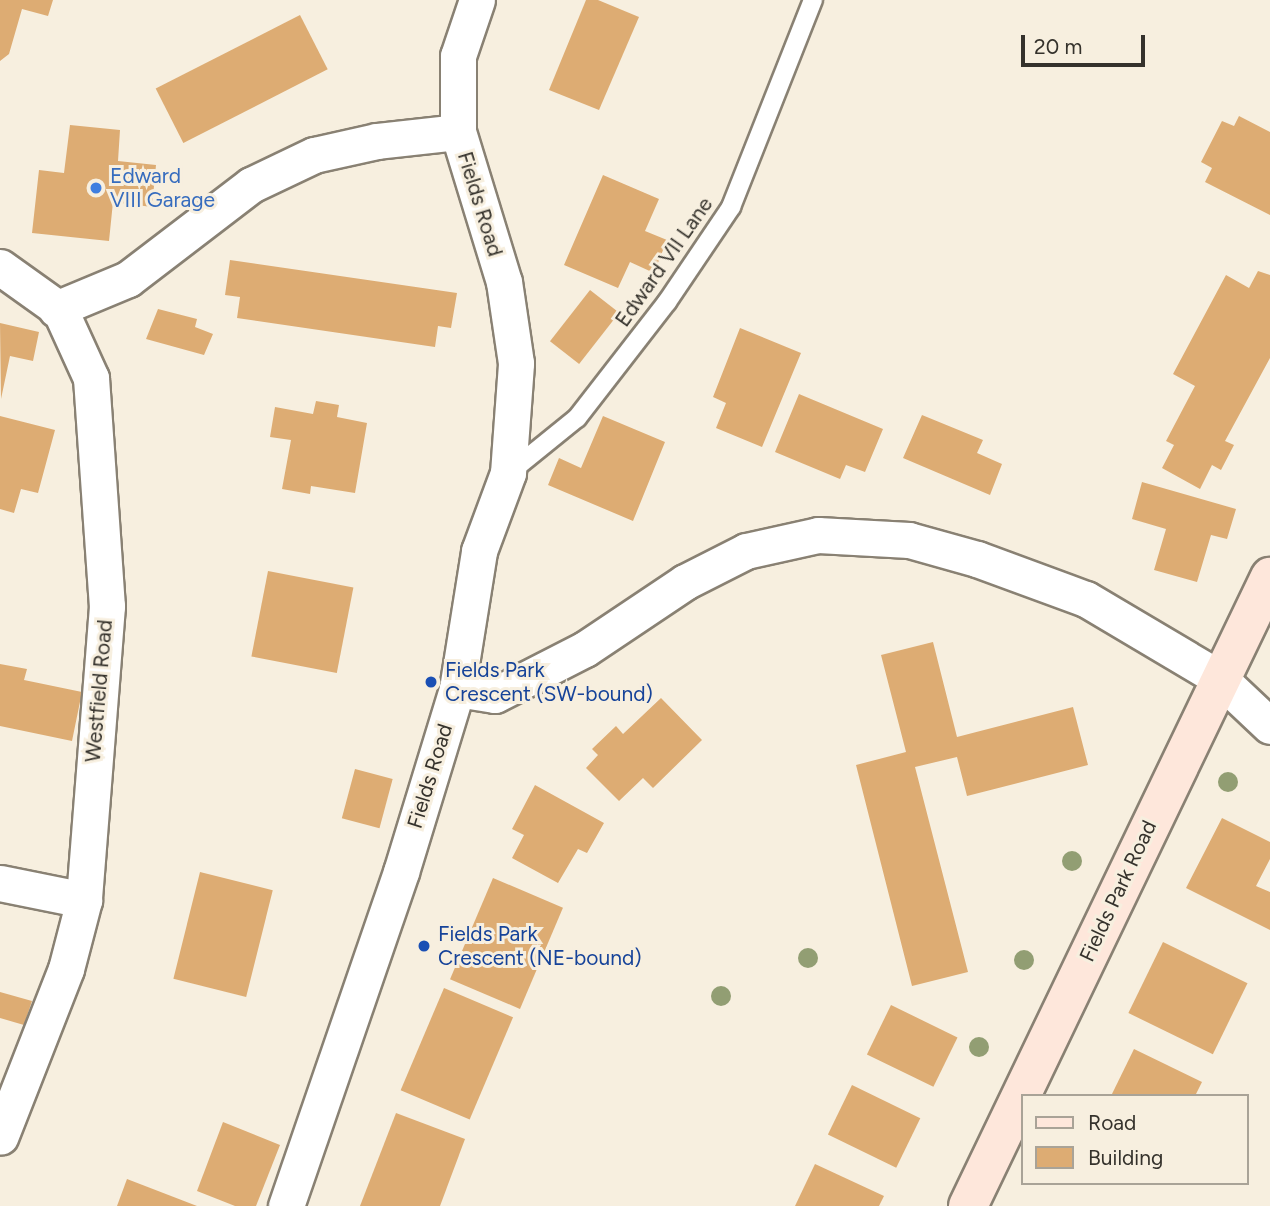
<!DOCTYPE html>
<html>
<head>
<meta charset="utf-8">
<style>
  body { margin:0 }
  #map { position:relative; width:1270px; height:1206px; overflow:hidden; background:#f7efdf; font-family:Figtree,sans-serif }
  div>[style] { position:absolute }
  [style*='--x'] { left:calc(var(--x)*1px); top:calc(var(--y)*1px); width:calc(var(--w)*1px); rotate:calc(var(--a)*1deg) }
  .building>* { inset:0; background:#ddac73; transform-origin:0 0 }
  .roads { filter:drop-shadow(2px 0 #898173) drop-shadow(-2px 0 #898173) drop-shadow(0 2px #898173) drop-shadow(0 -2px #898173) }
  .service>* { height:18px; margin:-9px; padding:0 9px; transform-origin:9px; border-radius:9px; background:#fff }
  .minor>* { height:35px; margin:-17.5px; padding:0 17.5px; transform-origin:17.5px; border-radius:17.5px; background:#fff }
  .secondary>* { height:38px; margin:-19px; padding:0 19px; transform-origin:19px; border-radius:19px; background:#fee7db }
  .trees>* { width:20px; height:20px; margin:-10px; border-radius:50%; background:#929e73 }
  .dots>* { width:19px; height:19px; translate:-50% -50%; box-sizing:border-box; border:4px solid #f7efdf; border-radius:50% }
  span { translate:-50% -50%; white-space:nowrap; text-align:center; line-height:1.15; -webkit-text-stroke:6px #f7efdf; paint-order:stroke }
  .shop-label { font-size:21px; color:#366cbe }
  .left { translate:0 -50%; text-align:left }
  .street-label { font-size:21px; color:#35322c }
  .transit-label { font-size:21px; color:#164399 }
  .legend { position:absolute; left:1021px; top:1094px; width:228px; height:91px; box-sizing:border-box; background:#f7efdf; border:2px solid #a9a397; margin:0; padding:9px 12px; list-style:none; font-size:21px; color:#35322c }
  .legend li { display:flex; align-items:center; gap:14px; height:35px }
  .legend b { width:35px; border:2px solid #a9a397 }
  .scale { position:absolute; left:1021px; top:35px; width:124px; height:32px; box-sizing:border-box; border:4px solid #35322c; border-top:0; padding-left:9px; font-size:21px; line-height:24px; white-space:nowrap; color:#35322c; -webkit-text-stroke:5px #f7efdf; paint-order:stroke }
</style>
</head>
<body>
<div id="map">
  <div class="building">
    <div style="clip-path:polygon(0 0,53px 0,48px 16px,22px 9px,9px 54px,0 61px)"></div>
    <div style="clip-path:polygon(586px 0,598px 0,639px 17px,599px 110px,549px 90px)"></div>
    <div style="left:300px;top:15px;width:61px;height:162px;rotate:63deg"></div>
    <div style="clip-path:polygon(1239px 116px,1270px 132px,1270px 215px,1205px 182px,1212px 168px,1201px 162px,1222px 121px,1234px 126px)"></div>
    <div style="clip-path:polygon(70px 125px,120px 130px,118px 161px,156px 165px,152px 207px,113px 202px,109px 241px,32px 233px,39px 170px,64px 173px)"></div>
    <div style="clip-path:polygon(603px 175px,659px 199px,645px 231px,667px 240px,654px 273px,630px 262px,618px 288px,564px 265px)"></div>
    <div style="clip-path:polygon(230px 260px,457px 293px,451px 328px,438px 326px,435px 347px,237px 318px,240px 297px,225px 295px)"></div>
    <div style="clip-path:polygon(1258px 271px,1270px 275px,1270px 358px,1225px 441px,1234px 445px,1221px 470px,1212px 465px,1200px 489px,1162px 468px,1174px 445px,1166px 441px,1195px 386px,1173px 374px,1226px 275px,1249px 288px)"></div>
    <div style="left:590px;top:290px;width:37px;height:65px;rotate:38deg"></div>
    <div style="clip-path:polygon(158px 309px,197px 319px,195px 327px,213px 334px,204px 355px,146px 339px)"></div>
    <div style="clip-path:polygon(0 323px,39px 332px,33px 361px,10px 356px,1px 399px)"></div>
    <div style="clip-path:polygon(740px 328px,801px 353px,762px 447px,716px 428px,726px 403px,713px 397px)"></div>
    <div style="clip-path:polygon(799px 394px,883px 429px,865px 472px,846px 465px,840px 479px,775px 452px)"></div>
    <div style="clip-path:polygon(316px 401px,339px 405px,337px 417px,367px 423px,355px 493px,311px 486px,310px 494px,282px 489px,291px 440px,270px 437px,275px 407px,313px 414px)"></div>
    <div style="clip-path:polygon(922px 415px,983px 440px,977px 453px,1002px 464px,990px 495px,903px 458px)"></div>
    <div style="clip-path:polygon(0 416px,55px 430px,38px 493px,21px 489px,14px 513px,0 509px)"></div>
    <div style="clip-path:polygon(603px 416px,665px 442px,633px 521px,548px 485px,559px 458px,581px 468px)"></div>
    <div style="clip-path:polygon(1142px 482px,1236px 509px,1227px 539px,1211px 535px,1197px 582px,1154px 570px,1166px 529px,1132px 519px)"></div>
    <div style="left:268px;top:571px;width:87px;height:87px;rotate:11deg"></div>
    <div style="clip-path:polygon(933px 642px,957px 737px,1073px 707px,1088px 765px,967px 796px,957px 757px,915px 767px,968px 972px,912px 986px,856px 765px,906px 752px,881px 655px)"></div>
    <div style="clip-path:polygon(0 664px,27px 669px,24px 680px,82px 692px,72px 741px,0 726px)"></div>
    <div style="clip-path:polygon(661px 698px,702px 740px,653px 788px,643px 778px,619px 801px,586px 768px,598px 755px,592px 749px,616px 726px,623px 734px)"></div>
    <div style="left:355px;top:769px;width:39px;height:51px;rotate:15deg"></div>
    <div style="clip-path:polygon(535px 785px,604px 823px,587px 853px,578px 849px,558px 883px,512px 858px,524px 835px,512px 829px)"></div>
    <div style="clip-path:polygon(1222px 818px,1270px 842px,1270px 859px,1256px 886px,1270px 892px,1270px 930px,1186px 888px)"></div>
    <div style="left:200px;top:872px;width:75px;height:110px;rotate:14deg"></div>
    <div style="left:493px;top:878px;width:76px;height:110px;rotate:23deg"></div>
    <div style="left:1163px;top:942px;width:94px;height:79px;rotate:26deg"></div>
    <div style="left:444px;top:988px;width:75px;height:111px;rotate:23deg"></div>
    <div style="clip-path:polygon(0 992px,32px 1001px,24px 1025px,0 1018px)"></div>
    <div style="left:891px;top:1005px;width:74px;height:55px;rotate:26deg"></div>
    <div style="clip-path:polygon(1134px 1049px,1202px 1082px,1195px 1096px,1111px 1096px)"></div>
    <div style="left:852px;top:1085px;width:76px;height:55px;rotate:26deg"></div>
    <div style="clip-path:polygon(396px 1113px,465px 1139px,440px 1206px,360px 1206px)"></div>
    <div style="clip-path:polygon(223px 1122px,280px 1145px,256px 1206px,235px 1206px,197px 1191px)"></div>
    <div style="clip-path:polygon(815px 1164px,884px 1196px,879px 1206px,795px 1206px)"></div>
    <div style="clip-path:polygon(127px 1179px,197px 1206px,117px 1206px)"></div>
  </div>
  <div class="roads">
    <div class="service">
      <div style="--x:510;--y:472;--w:86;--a:-38.9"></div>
      <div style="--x:577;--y:418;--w:147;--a:-52.2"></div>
      <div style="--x:667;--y:302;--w:115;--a:-56"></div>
      <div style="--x:731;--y:207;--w:223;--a:-68.4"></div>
    </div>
    <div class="minor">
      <div style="--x:0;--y:267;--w:74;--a:35.6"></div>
      <div style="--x:60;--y:310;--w:75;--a:65.5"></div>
      <div style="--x:91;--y:378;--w:229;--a:86"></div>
      <div style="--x:107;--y:606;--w:295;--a:94.5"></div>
      <div style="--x:84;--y:900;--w:71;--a:104.6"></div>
      <div style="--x:66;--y:969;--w:180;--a:111.4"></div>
      <div style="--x:56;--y:309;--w:78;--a:-22.6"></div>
      <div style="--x:128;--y:279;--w:155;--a:-37.4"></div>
      <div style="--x:251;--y:185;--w:70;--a:-25.5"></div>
      <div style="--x:314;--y:155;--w:65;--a:-12.5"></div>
      <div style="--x:377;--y:141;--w:81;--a:-6.3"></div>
      <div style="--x:457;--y:689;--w:38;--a:9"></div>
      <div style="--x:495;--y:695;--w:101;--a:-27.1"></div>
      <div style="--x:585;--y:649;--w:120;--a:-33.8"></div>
      <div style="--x:685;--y:582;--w:68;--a:-26.9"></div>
      <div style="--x:746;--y:551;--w:74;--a:-12.5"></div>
      <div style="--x:818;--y:535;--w:91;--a:3.1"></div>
      <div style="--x:909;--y:540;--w:71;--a:15.6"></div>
      <div style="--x:977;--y:559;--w:116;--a:20.2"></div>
      <div style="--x:1086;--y:599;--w:155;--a:30.7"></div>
      <div style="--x:1219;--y:678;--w:70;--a:43.3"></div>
      <div style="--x:0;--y:883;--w:86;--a:11.4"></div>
      <div style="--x:286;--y:1206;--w:353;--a:-71"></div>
      <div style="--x:401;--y:872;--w:191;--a:-73"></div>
      <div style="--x:457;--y:689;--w:140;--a:-80.9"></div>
      <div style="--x:479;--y:551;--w:83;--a:-69.6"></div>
      <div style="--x:508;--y:473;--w:110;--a:-85.8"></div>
      <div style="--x:516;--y:363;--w:82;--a:-98.4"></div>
      <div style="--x:504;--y:282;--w:157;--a:-107"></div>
      <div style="--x:458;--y:132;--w:76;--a:-90"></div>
      <div style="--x:458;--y:56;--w:59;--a:-71.3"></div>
    </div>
    <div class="secondary">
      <div style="--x:968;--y:1206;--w:698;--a:-64.35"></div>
    </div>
  </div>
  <div class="trees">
    <div style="left:1228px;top:782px"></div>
    <div style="left:1072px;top:861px"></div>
    <div style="left:808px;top:958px"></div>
    <div style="left:1024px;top:960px"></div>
    <div style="left:721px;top:996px"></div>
    <div style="left:979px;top:1047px"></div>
  </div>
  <div class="dots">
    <div style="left:96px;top:188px;background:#3f7fe0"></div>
    <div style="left:431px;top:682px;background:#1a4fb4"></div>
    <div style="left:424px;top:946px;background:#1a4fb4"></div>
  </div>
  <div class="shop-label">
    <span class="left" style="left:110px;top:188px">Edward<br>VIII Garage</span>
  </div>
  <div class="street-label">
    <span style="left:480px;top:204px;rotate:73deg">Fields Road</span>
    <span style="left:664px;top:262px;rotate:-55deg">Edward VII Lane</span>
    <span style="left:99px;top:691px;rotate:-85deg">Westfield Road</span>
    <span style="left:430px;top:776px;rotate:-73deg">Fields Road</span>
    <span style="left:1118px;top:891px;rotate:-65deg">Fields Park Road</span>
  </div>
  <div class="transit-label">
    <span class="left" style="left:445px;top:682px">Fields Park<br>Crescent (SW-bound)</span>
    <span class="left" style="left:438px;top:946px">Fields Park<br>Crescent (NE-bound)</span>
  </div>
  <ul class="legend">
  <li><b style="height:9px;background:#fee7db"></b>Road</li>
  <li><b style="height:19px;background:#ddac73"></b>Building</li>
  </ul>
  <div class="scale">20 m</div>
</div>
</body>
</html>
